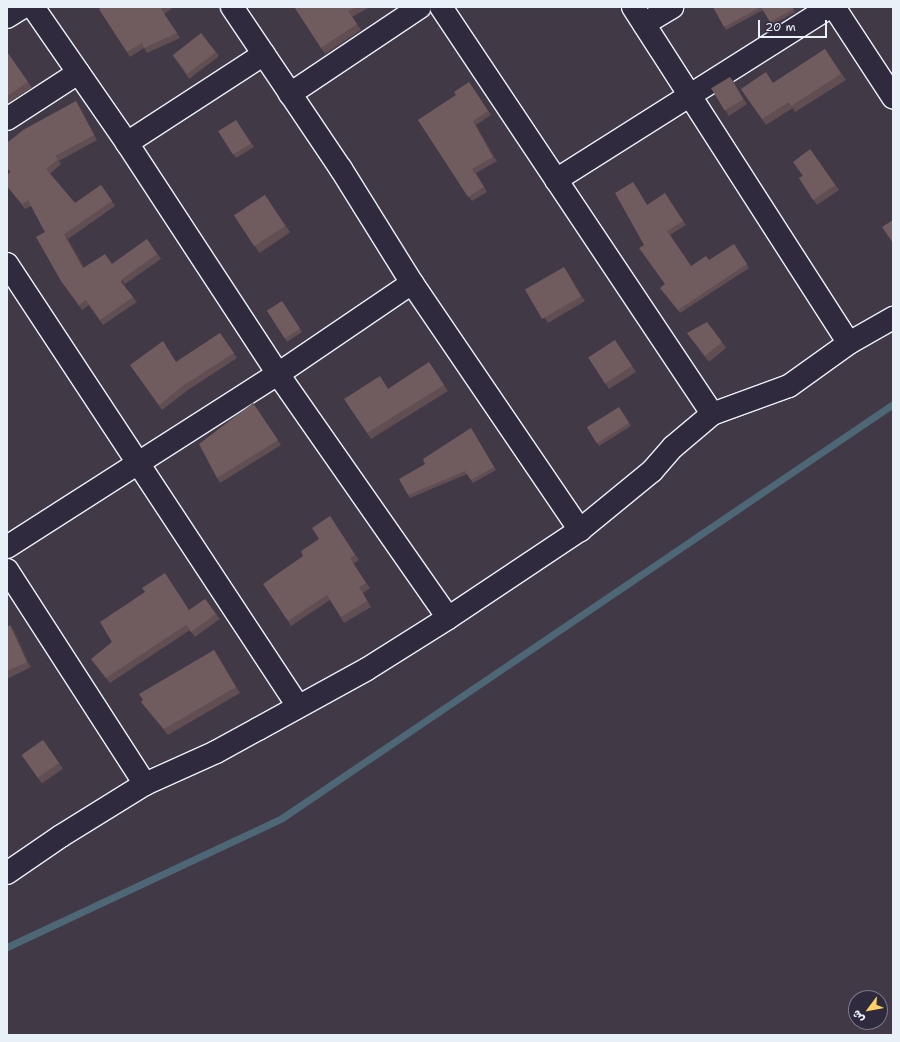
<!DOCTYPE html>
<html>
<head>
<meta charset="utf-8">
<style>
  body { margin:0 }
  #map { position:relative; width:900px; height:1042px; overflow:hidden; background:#423947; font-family:"Shantell Sans","Playpen Sans Arabic",sans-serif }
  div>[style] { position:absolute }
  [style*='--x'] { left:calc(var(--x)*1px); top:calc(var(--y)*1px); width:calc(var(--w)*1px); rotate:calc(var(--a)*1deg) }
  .stream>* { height:7px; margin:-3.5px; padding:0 3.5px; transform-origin:3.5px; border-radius:3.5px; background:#4d6776 }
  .roads { filter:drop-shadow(1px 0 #e8f1f8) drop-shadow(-1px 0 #e8f1f8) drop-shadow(0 1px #e8f1f8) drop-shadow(0 -1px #e8f1f8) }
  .street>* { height:22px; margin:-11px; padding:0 11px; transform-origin:11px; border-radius:11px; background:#2f2a3d }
  .wall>* { inset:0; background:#604e52; transform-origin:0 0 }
  .shaded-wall>* { inset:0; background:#4e4042 }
  .building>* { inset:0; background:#705b5f; transform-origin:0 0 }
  span { translate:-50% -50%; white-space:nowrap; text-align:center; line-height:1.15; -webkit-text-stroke:3px #2f2a3d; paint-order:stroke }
  .frame { position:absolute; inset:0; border:8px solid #e8f1f8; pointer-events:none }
  .north { position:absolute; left:848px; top:990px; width:40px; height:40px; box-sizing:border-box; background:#2f2a3d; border:1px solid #797a88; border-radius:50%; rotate:238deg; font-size:11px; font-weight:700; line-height:16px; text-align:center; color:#e8f1f8 }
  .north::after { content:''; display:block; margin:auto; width:14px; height:18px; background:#ffd166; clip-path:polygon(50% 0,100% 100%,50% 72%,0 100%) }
  .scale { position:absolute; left:758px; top:20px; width:69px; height:18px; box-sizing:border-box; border:2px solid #e8f1f8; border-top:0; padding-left:5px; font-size:12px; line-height:14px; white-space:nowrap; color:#e8f1f8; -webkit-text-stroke:3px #2f2a3d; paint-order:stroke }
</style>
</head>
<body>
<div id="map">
  <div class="stream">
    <div style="--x:7;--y:947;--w:304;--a:-25.1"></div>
    <div style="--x:282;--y:818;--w:738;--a:-34.12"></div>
  </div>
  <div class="roads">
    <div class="street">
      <div style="--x:33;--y:7;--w:165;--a:55.3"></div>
      <div style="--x:127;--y:143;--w:276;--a:56.8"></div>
      <div style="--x:278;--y:374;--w:297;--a:55.1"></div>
      <div style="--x:232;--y:7;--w:195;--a:56.1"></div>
      <div style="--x:341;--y:169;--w:134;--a:58.1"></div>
      <div style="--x:412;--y:283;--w:299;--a:55.8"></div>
      <div style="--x:441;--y:7;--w:489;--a:56.3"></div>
      <div style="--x:633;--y:7;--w:399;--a:57.3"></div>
      <div style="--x:834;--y:7;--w:108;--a:56.8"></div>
      <div style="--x:7;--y:17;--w:19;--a:-32"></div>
      <div style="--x:644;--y:24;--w:33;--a:-31"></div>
      <div style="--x:290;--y:94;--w:156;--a:-33.8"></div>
      <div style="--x:7;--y:119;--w:85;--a:-32.9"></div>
      <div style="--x:127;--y:143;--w:163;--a:-33"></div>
      <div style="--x:556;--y:180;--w:324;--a:-32.3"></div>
      <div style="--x:7;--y:264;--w:529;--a:56.64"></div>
      <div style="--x:7;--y:547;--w:322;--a:-32.6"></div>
      <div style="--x:278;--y:374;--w:162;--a:-34.2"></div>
      <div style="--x:7;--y:570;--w:255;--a:57.2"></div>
      <div style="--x:7;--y:873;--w:65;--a:-34.4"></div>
      <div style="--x:61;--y:836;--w:99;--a:-31.8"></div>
      <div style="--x:145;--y:784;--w:78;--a:-24.3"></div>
      <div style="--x:216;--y:752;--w:48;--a:-28.7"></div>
      <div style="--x:258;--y:729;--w:124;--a:-28.8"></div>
      <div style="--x:367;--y:669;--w:96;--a:-32.2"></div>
      <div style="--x:448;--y:618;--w:159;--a:-33.7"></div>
      <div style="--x:580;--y:530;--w:93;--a:-39.3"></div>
      <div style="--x:652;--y:471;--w:32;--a:-49"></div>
      <div style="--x:673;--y:447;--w:51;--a:-40.2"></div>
      <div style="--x:712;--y:414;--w:82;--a:-20"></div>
      <div style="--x:789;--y:386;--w:74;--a:-35.6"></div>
      <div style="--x:849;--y:343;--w:51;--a:-29.6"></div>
    </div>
  </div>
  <div class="wall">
    <div style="clip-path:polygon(103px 7px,174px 7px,164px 14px,180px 38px,147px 53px,144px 48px,130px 57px,99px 9px)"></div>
    <div style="clip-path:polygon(297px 7px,370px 7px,352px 17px,361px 30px,325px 54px,295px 8px)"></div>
    <div style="clip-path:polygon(713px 7px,793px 7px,795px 12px,772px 25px,763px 10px,726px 30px)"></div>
    <div style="clip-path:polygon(825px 49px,846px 80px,795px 112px,793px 108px,766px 125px,741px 89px,773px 83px)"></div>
    <div style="clip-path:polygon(7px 52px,32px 88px,7px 104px)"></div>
    <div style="clip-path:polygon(216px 52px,219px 56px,189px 79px,173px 55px)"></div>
    <div style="clip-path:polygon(730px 77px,747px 104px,729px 116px,725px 110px)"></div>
    <div style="clip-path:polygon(469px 82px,491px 115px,476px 125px,497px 161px,476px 173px,487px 192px,472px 201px,418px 120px,456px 95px)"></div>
    <div style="clip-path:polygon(76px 101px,79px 106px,97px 140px,59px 161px,61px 164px,50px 174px,75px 203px,101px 185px,115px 206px,68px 239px,84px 267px,112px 264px,147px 239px,161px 259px,125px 284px,124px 286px,137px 302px,103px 325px,89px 305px,82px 310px,61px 281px,45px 232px,31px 206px,25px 209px,7px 186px,7px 175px,10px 172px,7px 168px,7px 143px)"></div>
    <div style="clip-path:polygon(236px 120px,254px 147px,236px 158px,234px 155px)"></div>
    <div style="clip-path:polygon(810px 149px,839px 190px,817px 205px,799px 178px,803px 176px)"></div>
    <div style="clip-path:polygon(636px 186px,647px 205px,667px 197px,686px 225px,670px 235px,691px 266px,710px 260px,734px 244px,749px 268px,680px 313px,660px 288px,665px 284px)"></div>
    <div style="left:265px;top:195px;width:45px;height:37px;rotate:56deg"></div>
    <div style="clip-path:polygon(564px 267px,585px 301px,548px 323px,544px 317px)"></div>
    <div style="left:282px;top:301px;width:37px;height:18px;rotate:57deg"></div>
    <div style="clip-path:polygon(220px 333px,237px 358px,188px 390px,162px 410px,130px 365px,176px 362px)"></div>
    <div style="clip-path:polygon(687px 333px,722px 342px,726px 348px,709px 362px)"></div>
    <div style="clip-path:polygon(615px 340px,636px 372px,609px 389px,605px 383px)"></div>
    <div style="clip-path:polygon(429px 362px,448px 391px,371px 439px,367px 433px,388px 389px)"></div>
    <div style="clip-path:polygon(253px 403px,281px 445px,220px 483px,217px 478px)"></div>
    <div style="clip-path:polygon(619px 407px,631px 426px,599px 446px,597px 443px)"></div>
    <div style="clip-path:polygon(471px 428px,496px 470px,473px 483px,467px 474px,410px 498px,408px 495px)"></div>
    <div style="clip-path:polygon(330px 516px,359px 560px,353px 564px,370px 588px,363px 593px,371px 607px,344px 623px,330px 600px,291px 626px,288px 621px,303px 556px,319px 539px)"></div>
    <div style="clip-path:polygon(205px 599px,220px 619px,195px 637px,190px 630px,110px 683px,91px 659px,190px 610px)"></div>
    <div style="clip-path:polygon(7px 627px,14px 630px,31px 667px,7px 679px)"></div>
    <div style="clip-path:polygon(214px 650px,240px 693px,168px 735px,141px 702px)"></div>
    <div style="left:43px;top:740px;width:35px;height:26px;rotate:55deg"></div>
  </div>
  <div class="shaded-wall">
    <div style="clip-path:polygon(730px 77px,734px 82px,747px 104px,743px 99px)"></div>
    <div style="clip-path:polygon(76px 101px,79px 106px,97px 140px,94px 135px)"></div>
    <div style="clip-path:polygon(473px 121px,476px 125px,497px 161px,493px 157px)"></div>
    <div style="clip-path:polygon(64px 234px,68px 239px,87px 273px,83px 268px)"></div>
    <div style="clip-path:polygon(564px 267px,568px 272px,585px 301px,581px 296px)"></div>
    <div style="clip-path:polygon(122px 279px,125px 284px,124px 287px,121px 282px)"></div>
    <div style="clip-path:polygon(10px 625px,14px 630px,31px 667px,27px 662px)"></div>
    <div style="clip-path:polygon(214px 650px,218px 655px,240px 693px,236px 687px)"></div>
  </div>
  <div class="building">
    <div style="clip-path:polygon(103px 7px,164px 7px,161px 9px,177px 33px,144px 48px,142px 43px,127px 52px,99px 9px)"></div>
    <div style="clip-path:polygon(297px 7px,356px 7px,348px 11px,357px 24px,321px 48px,295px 8px)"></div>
    <div style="clip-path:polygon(713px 7px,761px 7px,724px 27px)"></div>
    <div style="clip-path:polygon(761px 7px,792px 7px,793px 9px,770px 22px)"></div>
    <div style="left:201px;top:33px;width:24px;height:36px;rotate:52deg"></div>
    <div style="clip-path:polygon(825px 49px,841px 74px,791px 106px,789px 102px,762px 119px,741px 89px,766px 72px,773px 83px)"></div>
    <div style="clip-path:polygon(7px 52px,28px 82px,7px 96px)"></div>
    <div style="left:730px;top:77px;width:26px;height:22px;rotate:59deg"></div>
    <div style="clip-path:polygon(469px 82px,488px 111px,473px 121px,493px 157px,472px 169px,484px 187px,468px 197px,418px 120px,456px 95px,454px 92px)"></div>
    <div style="clip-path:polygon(76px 101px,94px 135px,55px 156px,58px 159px,46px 169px,75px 203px,101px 185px,112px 201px,64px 234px,83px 268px,105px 254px,112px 264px,147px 239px,157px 254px,122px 279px,121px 282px,133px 297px,100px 320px,86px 300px,79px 305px,61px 281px,36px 237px,45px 232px,28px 200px,22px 204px,7px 186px,7px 175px,11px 172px,7px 167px,7px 143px,23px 130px)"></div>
    <div style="left:236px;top:120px;width:28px;height:21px;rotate:58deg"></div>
    <div style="clip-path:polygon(810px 149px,835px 185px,813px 200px,799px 178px,803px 176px,793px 162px)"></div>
    <div style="clip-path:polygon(633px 182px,647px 205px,665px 193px,683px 221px,667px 231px,691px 266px,706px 256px,709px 260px,734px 244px,747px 264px,678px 310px,660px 288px,665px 284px,639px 248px,644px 245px,615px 193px)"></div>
    <div style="left:265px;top:195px;width:37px;height:37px;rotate:57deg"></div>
    <div style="clip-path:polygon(893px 220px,893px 243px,882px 227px)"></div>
    <div style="left:564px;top:267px;width:34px;height:45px;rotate:60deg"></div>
    <div style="left:282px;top:301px;width:33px;height:18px;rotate:57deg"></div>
    <div style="clip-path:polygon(707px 322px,722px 342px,705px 356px,687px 333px)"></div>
    <div style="clip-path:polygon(220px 333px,234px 353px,184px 385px,159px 405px,130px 365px,163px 341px,176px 362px)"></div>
    <div style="left:615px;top:340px;width:31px;height:32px;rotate:57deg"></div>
    <div style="clip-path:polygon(429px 362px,444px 385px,367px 433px,344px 399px,380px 376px,388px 389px)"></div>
    <div style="clip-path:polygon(253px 403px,278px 440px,217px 478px,199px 444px)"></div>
    <div style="left:619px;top:407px;width:19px;height:38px;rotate:58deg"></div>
    <div style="clip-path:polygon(471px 428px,494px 467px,471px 480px,465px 471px,408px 495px,399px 479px,425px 464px,423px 459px)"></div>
    <div style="clip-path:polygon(330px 516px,355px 555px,350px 558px,366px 583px,359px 587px,367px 601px,341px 617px,327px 595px,288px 621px,263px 584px,303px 556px,301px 551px,319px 539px,312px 528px)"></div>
    <div style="clip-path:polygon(165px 573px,189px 610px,205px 599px,216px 614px,191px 632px,186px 625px,106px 678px,91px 659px,112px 642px,100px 622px,145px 592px,142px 588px)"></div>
    <div style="clip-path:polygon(10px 625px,27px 662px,7px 671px,7px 627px)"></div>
    <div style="clip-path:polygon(214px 650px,236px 687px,164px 729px,141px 702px,143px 700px,139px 694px)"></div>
    <div style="left:43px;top:740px;width:28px;height:26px;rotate:55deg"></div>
  </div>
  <div class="frame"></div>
  <div class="north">ش</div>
  <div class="scale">20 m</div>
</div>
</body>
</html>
